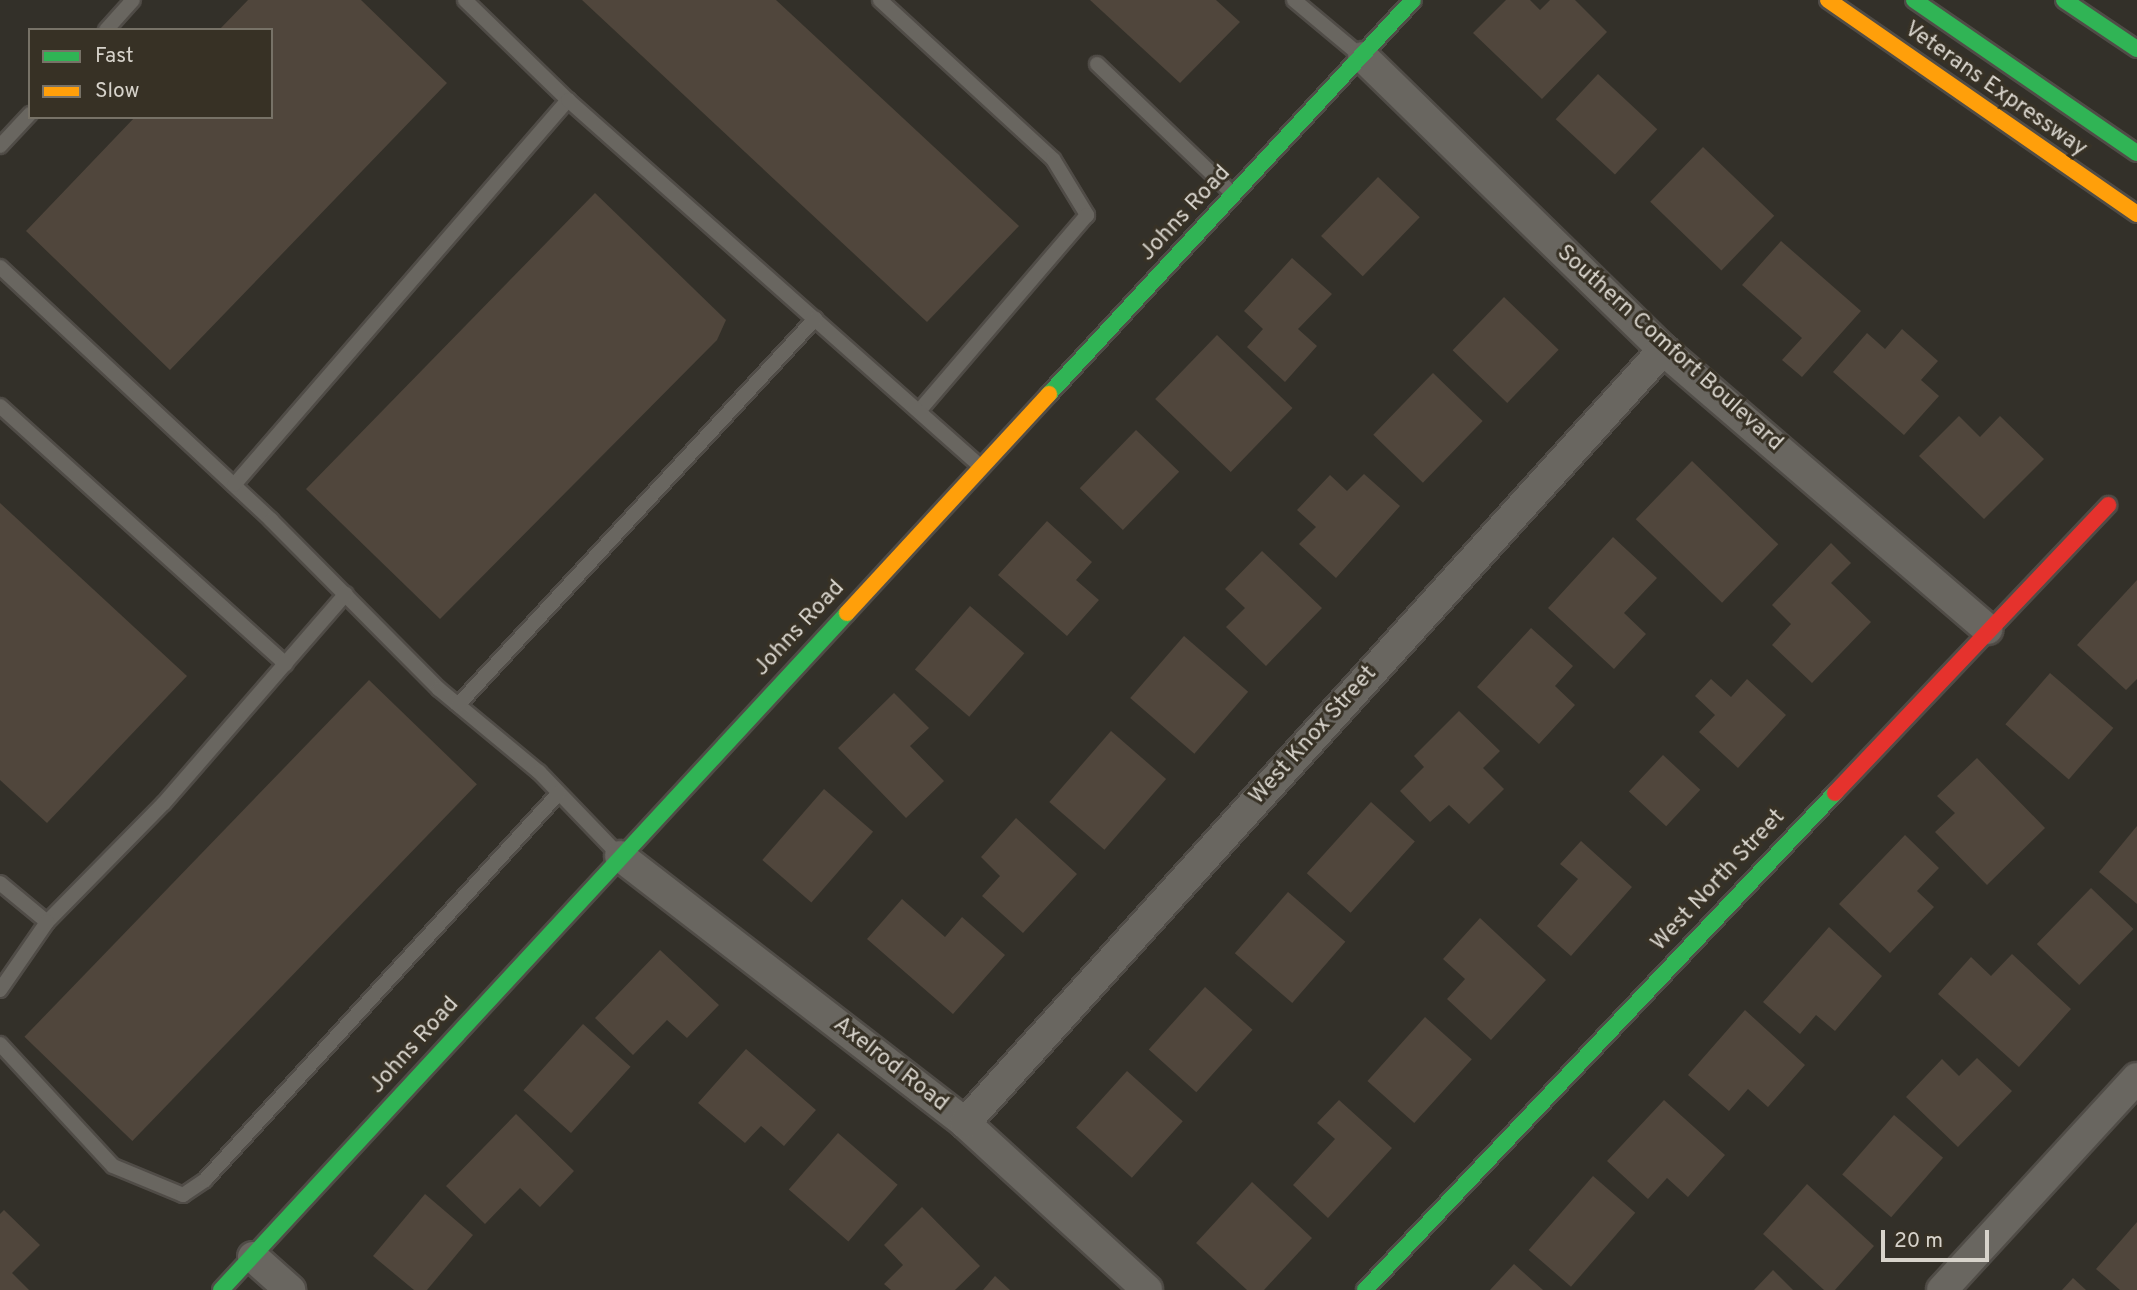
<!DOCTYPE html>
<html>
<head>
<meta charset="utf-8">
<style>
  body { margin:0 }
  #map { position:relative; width:2137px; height:1290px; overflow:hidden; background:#333029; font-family:Overpass,sans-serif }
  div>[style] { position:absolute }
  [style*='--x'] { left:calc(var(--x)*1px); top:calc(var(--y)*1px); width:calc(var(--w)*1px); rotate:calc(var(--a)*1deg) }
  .building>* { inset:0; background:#50463c; transform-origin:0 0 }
  .roads { filter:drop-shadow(2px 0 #504c47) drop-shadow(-2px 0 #504c47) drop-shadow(0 2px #504c47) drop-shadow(0 -2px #504c47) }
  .lane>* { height:14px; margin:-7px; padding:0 7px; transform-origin:7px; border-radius:7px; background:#696660 }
  .street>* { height:30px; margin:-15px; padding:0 15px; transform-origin:15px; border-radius:15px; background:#696660 }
  .fast>* { height:16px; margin:-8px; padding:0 8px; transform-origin:8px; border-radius:8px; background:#30b455 }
  .slow>* { height:16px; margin:-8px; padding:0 8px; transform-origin:8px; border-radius:8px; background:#ff9f0a }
  .jam>* { height:16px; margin:-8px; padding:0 8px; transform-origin:8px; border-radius:8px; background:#e5322d }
  span { translate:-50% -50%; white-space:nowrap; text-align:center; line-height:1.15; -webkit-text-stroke:6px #373125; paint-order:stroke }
  .street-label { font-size:23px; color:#d7d3cb }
  .legend { position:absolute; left:28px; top:28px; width:245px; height:91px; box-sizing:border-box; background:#373125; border:2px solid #777267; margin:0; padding:9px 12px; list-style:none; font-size:21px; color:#d7d3cb }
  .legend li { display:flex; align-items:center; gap:14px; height:35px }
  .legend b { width:35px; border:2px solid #777267 }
  .scale { position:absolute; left:1881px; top:1230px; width:108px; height:32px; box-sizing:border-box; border:4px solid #d7d3cb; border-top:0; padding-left:9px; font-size:21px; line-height:24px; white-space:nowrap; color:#d7d3cb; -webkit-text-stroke:5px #373125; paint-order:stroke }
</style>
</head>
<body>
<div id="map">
  <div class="building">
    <div style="clip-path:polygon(248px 0,361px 0,447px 83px,170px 370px,26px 231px,135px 117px,271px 117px,271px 30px,219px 30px)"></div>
    <div style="clip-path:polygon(582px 0,776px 0,1019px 226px,927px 322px)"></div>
    <div style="clip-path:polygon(1090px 0,1216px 0,1240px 22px,1180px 83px)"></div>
    <div style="clip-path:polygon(1506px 0,1530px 0,1540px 10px,1550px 0,1575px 0,1607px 32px,1542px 99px,1473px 33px)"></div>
    <div style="left:1598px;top:74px;width:81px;height:62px;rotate:43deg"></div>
    <div style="left:1703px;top:147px;width:99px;height:76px;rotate:44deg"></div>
    <div style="left:1378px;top:177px;width:58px;height:82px;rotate:44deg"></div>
    <div style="clip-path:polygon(595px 193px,726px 320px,717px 340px,440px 619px,306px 489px)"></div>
    <div style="clip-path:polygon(1781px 241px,1861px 311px,1802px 377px,1782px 360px,1802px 338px,1742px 285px)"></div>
    <div style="clip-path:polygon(1292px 258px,1332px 294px,1298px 329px,1317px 346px,1285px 382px,1247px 347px,1263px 329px,1244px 311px)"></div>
    <div style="left:1504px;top:297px;width:76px;height:74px;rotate:44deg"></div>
    <div style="clip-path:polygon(1902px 329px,1938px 361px,1921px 380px,1939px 396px,1904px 435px,1833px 372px,1867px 333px,1885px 349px)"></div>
    <div style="left:1217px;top:335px;width:105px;height:89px;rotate:44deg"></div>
    <div style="left:1433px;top:373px;width:69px;height:86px;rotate:44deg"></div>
    <div style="clip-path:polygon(1959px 416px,1980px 437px,2000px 416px,2044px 459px,1984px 519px,1919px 456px)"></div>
    <div style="left:1136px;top:430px;width:60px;height:81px;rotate:44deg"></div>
    <div style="left:1692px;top:461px;width:120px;height:81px;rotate:44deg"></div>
    <div style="clip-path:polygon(1364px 474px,1400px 506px,1336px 578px,1299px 544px,1316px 527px,1297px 510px,1330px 475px,1347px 491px)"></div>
    <div style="clip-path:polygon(0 503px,187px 676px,47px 823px,0 780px)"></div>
    <div style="clip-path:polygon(1047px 521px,1092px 562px,1076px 580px,1099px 600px,1067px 636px,998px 575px)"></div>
    <div style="clip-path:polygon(1613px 537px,1657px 578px,1624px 613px,1646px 634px,1614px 669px,1548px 608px)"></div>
    <div style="clip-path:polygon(1831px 543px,1851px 563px,1831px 583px,1871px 622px,1812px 683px,1772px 645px,1791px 624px,1772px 605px)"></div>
    <div style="clip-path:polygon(1262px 551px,1322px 608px,1266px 666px,1226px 627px,1245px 608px,1225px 589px)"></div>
    <div style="clip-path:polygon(2137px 580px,2137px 679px,2126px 690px,2077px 645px)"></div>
    <div style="left:970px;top:606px;width:72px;height:84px;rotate:41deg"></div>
    <div style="clip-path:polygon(1531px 628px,1573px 666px,1555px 686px,1575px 705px,1539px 744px,1477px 687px)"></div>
    <div style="left:1184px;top:636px;width:85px;height:82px;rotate:41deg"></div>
    <div style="left:2050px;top:673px;width:84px;height:68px;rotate:41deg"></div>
    <div style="clip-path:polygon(1711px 679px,1731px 697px,1747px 679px,1786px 715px,1738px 768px,1699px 732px,1715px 715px,1695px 696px)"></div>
    <div style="left:369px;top:680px;width:150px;height:496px;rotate:44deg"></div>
    <div style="clip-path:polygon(894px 693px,929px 728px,910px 746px,944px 781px,906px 818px,838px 748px)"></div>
    <div style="clip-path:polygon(1459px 711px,1500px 751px,1483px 768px,1504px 789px,1469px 824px,1449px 805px,1430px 822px,1400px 791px,1424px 767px,1414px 756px)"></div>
    <div style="left:1111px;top:731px;width:73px;height:94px;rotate:41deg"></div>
    <div style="left:1663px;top:755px;width:51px;height:50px;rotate:43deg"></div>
    <div style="clip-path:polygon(1977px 758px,2045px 828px,1987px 885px,1935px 832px,1955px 813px,1937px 796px)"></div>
    <div style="left:824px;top:789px;width:65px;height:94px;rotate:41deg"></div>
    <div style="left:1371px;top:802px;width:59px;height:96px;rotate:42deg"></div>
    <div style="clip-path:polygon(1016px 818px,1077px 874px,1023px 933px,982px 896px,1000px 876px,981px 857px)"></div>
    <div style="clip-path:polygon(2137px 826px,2137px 904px,2099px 872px)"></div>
    <div style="clip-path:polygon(1905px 835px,1939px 868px,1917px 891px,1934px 907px,1890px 953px,1839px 904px)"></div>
    <div style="clip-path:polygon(1581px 841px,1632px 887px,1571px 956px,1537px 926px,1578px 879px,1560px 864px)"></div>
    <div style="left:2091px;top:888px;width:59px;height:78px;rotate:44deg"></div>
    <div style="left:1288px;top:892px;width:76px;height:81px;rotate:41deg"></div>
    <div style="clip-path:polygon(902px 899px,945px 937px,962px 917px,1005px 955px,953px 1014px,867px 939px)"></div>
    <div style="clip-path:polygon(1480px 918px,1546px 980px,1491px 1040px,1447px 999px,1465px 979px,1443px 959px)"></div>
    <div style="clip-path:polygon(1829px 927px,1882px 976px,1835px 1031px,1816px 1015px,1800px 1034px,1763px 1002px)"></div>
    <div style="clip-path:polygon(660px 950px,719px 1005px,687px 1038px,667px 1020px,633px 1055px,595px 1018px)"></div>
    <div style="clip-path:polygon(2012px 954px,2071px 1009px,2019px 1067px,1938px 994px,1971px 957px,1991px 976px)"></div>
    <div style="left:1205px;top:987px;width:64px;height:84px;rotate:42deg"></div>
    <div style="clip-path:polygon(1745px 1010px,1805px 1065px,1768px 1107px,1748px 1089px,1729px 1111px,1688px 1075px)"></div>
    <div style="left:1425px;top:1017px;width:63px;height:86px;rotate:42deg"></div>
    <div style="left:583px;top:1024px;width:64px;height:89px;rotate:42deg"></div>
    <div style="clip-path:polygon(746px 1049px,816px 1110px,784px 1146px,761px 1126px,745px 1143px,698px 1103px)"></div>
    <div style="clip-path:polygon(1977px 1058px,2012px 1091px,1958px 1147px,1906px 1097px,1942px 1059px,1959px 1076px)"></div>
    <div style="left:1127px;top:1071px;width:75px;height:76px;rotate:42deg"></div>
    <div style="clip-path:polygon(1339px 1100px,1392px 1148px,1328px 1218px,1293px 1185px,1335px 1139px,1317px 1123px)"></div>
    <div style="clip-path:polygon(1664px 1100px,1725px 1155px,1688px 1197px,1667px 1178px,1648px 1199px,1607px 1161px)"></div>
    <div style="clip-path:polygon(516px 1114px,574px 1171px,540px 1207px,520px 1188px,485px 1224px,446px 1186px)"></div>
    <div style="left:1894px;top:1115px;width:65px;height:79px;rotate:41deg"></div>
    <div style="left:838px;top:1133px;width:79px;height:75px;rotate:41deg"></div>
    <div style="left:1593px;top:1176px;width:56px;height:98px;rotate:41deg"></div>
    <div style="clip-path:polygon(1252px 1182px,1312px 1238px,1264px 1290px,1247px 1290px,1196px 1243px)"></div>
    <div style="clip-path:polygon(1807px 1184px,1874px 1246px,1835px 1290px,1824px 1290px,1763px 1234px)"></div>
    <div style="clip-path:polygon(425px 1194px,473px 1235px,427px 1290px,414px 1290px,373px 1256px)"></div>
    <div style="clip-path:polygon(922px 1207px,980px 1266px,955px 1290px,891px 1290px,884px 1284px,903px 1265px,884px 1245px)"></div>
    <div style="clip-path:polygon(4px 1210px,40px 1245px,12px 1273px,29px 1290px,0 1290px,0 1214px)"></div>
    <div style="clip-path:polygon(2137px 1222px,2137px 1290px,2120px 1290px,2096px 1269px)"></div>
    <div style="clip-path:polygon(1514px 1264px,1543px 1290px,1490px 1290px)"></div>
    <div style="clip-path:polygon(1773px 1270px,1793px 1290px,1754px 1290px)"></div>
    <div style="clip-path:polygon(995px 1276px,1010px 1290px,983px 1290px)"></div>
    <div style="clip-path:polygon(2073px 1278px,2086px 1290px,2062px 1290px)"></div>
  </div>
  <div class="roads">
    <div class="lane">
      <div style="--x:465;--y:0;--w:144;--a:44.2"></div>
      <div style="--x:880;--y:0;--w:235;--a:42.6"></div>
      <div style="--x:1053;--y:159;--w:66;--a:58.7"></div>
      <div style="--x:1087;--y:215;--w:258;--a:130.6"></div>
      <div style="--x:1294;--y:0;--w:87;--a:39.9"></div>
      <div style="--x:106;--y:30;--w:40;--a:-48"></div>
      <div style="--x:1097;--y:64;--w:188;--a:43.7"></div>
      <div style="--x:0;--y:146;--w:44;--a:-46.8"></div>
      <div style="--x:0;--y:267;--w:371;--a:43"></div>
      <div style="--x:271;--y:520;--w:238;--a:45.2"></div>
      <div style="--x:439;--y:689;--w:130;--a:39.7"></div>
      <div style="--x:539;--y:772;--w:115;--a:46.1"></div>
      <div style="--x:0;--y:406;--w:385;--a:42.1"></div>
      <div style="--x:234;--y:485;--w:510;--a:-49.06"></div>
      <div style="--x:568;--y:100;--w:553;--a:41.62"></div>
      <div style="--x:458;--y:705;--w:526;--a:-47.24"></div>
      <div style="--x:0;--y:883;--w:61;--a:39.7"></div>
      <div style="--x:47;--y:922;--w:167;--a:-45.5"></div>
      <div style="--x:164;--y:803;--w:277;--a:-49"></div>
      <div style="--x:0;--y:990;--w:83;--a:-55.3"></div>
      <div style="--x:0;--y:1044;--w:166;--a:47.2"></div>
      <div style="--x:113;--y:1166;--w:76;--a:22.5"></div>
      <div style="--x:183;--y:1195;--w:27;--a:-34"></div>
      <div style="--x:205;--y:1180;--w:524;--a:-47.55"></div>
    </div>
    <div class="street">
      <div style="--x:1363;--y:57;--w:419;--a:44.3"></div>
      <div style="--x:1663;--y:350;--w:428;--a:40.7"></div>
      <div style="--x:620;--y:856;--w:436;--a:37.7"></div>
      <div style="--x:965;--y:1123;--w:247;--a:42.5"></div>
      <div style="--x:965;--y:1123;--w:1042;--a:-47.92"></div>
      <div style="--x:253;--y:1257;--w:50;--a:41.7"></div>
      <div style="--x:1942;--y:1290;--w:288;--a:-47.4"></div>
    </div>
    <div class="fast">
      <div style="--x:1914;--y:0;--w:270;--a:34.5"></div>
      <div style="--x:2064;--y:0;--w:88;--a:33.9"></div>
      <div style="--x:1049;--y:394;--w:536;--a:-47.27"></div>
      <div style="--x:221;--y:1290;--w:922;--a:-47.24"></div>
      <div style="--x:1365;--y:1290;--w:684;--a:-46.6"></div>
    </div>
    <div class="slow">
      <div style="--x:1828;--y:0;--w:376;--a:34.7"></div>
      <div style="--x:847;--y:613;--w:298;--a:-47.3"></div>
    </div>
    <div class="jam">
      <div style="--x:1835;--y:793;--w:397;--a:-46.5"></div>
    </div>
  </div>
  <div class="street-label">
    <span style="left:1995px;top:90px;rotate:35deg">Veterans Expressway</span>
    <span style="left:1186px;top:214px;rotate:-47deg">Johns Road</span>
    <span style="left:1669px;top:349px;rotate:42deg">Southern Comfort Boulevard</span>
    <span style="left:800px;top:629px;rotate:-47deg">Johns Road</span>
    <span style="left:1314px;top:736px;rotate:-48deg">West Knox Street</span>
    <span style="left:1719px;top:881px;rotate:-47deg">West North Street</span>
    <span style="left:415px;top:1046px;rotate:-48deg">Johns Road</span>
    <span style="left:890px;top:1065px;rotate:38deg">Axelrod Road</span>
  </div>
  <ul class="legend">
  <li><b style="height:9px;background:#30b455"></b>Fast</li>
  <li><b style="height:9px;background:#ff9f0a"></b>Slow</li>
  </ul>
  <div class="scale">20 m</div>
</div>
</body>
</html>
